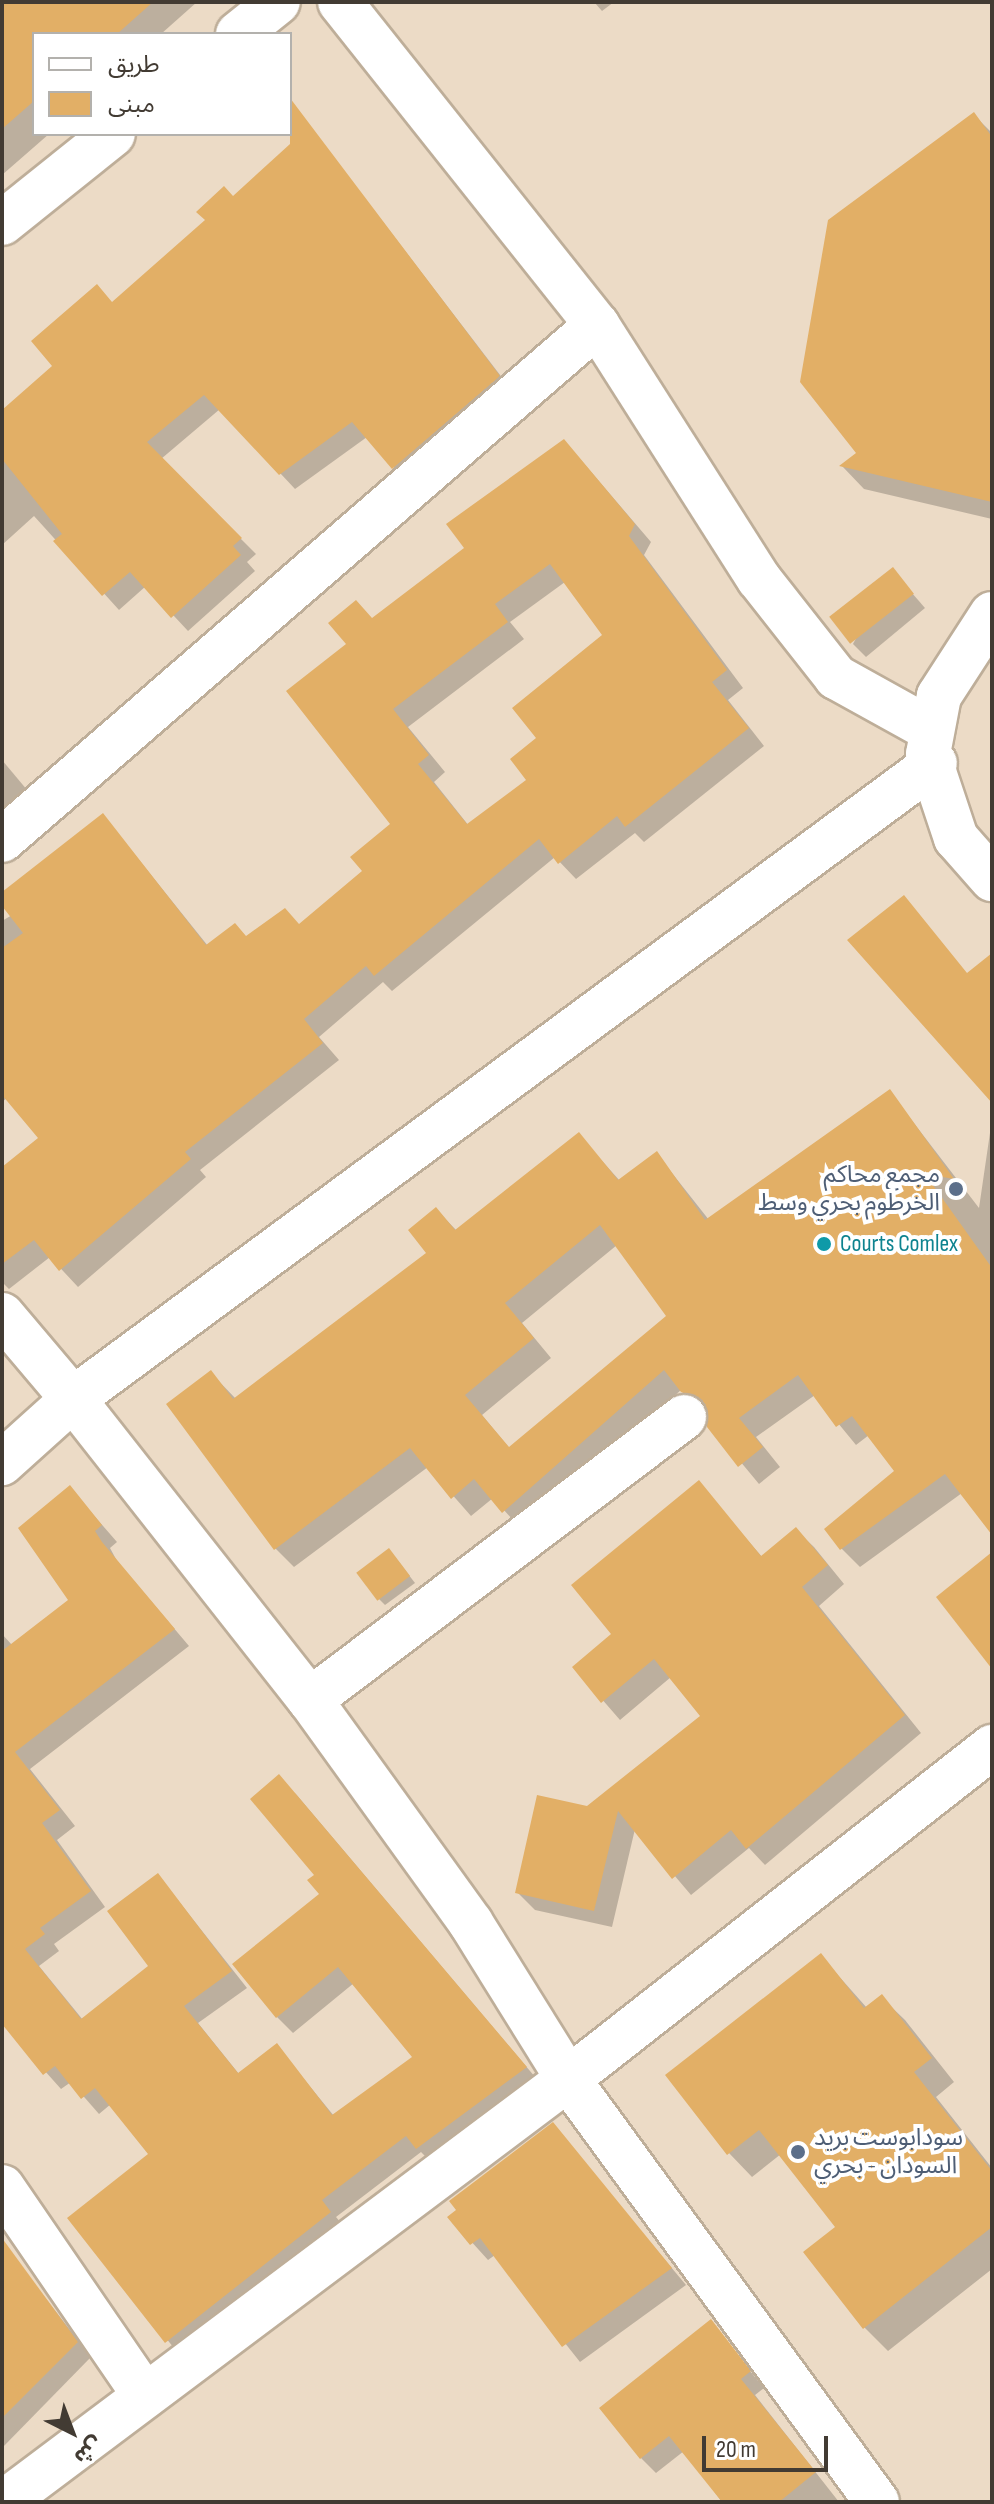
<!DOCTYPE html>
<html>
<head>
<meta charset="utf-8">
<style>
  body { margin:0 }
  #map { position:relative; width:994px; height:2504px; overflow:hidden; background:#ecdbc6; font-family:"Sofia Sans Condensed","Noto Sans Arabic",sans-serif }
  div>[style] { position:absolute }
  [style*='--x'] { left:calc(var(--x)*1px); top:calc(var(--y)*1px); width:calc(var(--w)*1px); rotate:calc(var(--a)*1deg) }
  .shadow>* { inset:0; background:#0003 }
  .building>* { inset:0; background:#e2af66; transform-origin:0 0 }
  .roads { filter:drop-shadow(2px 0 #beae99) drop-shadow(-2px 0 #beae99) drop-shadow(0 2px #beae99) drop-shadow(0 -2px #beae99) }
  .minor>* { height:44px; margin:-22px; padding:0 22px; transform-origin:22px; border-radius:22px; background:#fff }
  .dots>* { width:22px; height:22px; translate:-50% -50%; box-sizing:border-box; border:4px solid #fff; border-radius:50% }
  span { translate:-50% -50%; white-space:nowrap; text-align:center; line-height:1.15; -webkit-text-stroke:8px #fff; paint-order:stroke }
  .service-label { font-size:24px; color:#4e5e75 }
  .right { translate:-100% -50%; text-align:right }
  .left { translate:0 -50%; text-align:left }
  .culture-label { font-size:24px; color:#0d838f }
  .frame { position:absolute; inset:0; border:4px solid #423b33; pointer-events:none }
  .legend { position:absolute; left:32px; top:32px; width:260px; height:104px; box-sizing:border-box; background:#fff; border:2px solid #b3b1ad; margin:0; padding:10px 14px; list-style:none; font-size:24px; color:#423b33 }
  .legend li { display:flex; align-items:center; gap:16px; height:40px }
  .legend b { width:40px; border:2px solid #b3b1ad }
  .north { position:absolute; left:32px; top:2392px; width:80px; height:80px; -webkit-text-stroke:6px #fff; paint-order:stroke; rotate:138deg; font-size:22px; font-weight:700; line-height:32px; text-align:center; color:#423b33 }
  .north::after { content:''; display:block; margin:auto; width:28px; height:36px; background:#423b33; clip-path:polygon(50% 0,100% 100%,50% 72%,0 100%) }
  .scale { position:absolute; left:702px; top:2436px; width:126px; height:36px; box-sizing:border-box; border:4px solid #423b33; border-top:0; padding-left:10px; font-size:24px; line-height:28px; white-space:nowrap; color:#423b33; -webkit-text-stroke:6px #fff; paint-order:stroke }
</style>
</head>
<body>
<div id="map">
  <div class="shadow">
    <div style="clip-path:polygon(2px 2px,197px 2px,161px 34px,34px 34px,34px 134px,49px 134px,2px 175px)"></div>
    <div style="clip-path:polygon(594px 2px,614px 2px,602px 11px)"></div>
    <div style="clip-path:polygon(974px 115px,992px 133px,992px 519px,864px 489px,842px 466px,859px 453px)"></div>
    <div style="clip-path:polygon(311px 128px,513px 392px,409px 483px,367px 437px,295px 489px,220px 409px,161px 459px,256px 554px,247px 562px,255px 571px,188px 631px,146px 586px,119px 610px,34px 516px,2px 545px,2px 413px)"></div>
    <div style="clip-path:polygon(evenodd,580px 459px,651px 542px,644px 555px,743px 688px,728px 700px,764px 746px,644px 842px,635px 833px,576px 879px,555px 857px,392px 991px,383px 982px,319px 1037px,339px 1060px,200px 1170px,206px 1177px,78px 1287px,50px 1257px,9px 1289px,2px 1282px,2px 1170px,41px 1138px,7px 1098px,2px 1102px,2px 921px,12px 915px,2px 895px,103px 815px,208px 946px,300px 926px,364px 871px,393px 824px,349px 645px,580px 459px,565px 582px,605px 635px,539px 739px,529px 780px,469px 826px,434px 782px,445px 772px,408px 727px,524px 639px,510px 622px,565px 582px)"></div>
    <div style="clip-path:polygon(892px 570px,925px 608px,866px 657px,853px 644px)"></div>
    <div style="clip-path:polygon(2px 760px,38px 803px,2px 837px)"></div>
    <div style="clip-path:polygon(evenodd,890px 1092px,979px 1208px,992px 1119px,992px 1532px,962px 1493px,860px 1567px,841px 1548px,896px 1471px,869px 1435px,856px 1445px,815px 1395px,756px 1437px,780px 1467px,759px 1484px,681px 1390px,522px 1530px,493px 1498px,471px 1516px,428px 1467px,294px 1567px,275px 1548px,211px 1373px,236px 1399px,429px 1253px,436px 1209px,457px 1231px,578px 1134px,620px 1181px,657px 1154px,709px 1220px,890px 1092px,617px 1245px,668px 1317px,510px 1449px,482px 1415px,551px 1358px,522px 1323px,617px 1245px)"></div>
    <div style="clip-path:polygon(698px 1483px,763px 1558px,796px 1530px,814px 1547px,844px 1584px,819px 1606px,921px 1733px,765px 1865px,749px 1848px,691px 1895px,635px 1829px,612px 1927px,535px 1910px,517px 1892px,588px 1808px,703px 1716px,671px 1677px,620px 1720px,574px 1667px,614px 1634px)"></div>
    <div style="clip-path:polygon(70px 1488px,117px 1542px,110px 1548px,117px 1561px,189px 1646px,30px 1769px,75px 1826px,57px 1840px,105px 1907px,54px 1944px,59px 1951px,39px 1966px,83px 2020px,151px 1966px,158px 1875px,247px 1988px,198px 2023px,239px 2074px,277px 2046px,334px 2116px,414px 2057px,354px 1983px,293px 2033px,277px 2017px,321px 1894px,295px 1793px,541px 2084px,433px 2164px,421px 2152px,336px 2217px,346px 2229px,182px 2358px,70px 2219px,151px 2154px,111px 2104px,99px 2114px,71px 2082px,61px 2089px,2px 2023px,2px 1634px,12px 1645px,71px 1600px)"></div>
    <div style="clip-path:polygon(395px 1557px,415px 1583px,385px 1605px,379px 1599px)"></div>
    <div style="clip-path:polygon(821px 1956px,867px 2008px,881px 1997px,905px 2020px,954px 2082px,936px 2097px,992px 2168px,992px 2269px,888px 2351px,864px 2327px,838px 2227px,781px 2154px,752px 2177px,729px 2153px)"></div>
    <div style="clip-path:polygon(552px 2125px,686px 2285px,580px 2362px,495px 2255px,488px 2260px,450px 2218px)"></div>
    <div style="clip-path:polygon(16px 2260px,91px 2357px,2px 2448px,2px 2269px)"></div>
    <div style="clip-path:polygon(710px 2322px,764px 2388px,755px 2395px,839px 2502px,722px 2502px,684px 2451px,656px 2473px,641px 2458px)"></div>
  </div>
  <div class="building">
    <div style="clip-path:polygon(2px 2px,153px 2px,117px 34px,34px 34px,34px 101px,2px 129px)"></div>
    <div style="clip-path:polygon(290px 98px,500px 376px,392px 469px,352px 422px,279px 475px,204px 395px,147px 442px,242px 538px,233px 546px,241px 555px,171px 618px,130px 572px,102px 596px,53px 541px,62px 534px,2px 459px,2px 410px,52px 366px,31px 341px,97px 284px,112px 302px,205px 220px,196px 212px,224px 186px,233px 196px,290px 144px)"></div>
    <div style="clip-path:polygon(974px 112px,992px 137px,992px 502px,839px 466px,856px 453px,800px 382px,828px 220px)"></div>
    <div style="clip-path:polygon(evenodd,564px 439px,635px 524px,629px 536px,727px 670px,712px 682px,749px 728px,625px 827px,617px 816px,558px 864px,539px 839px,374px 976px,366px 966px,304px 1019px,323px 1043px,185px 1152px,191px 1159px,59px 1271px,34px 1240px,2px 1264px,2px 1167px,38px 1138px,2px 1095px,2px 948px,23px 933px,2px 906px,2px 892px,103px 813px,206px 945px,235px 923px,246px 936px,285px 908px,299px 924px,362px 871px,350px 857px,390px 824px,286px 691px,346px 644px,328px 623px,356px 600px,372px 618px,464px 548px,446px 524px,564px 439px,550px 564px,602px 635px,512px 708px,536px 738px,510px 759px,526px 780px,467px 824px,418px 764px,429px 755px,393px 709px,508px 622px,495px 604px,550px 564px)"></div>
    <div style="left:893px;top:567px;width:34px;height:81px;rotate:52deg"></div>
    <div style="clip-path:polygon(904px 895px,967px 973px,992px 953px,992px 1103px,847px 940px)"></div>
    <div style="clip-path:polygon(evenodd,890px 1089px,954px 1179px,925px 1174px,992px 1268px,992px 1535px,945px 1474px,840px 1550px,824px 1529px,894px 1471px,852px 1416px,836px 1427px,798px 1375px,739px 1418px,763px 1447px,738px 1467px,707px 1427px,703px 1401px,681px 1392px,664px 1370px,502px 1513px,474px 1479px,451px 1499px,410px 1448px,274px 1550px,166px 1404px,211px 1370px,233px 1399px,426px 1253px,408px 1230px,436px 1207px,455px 1230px,579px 1132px,618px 1180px,657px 1151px,705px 1220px,890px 1089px,600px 1225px,666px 1316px,509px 1447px,465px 1395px,534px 1338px,505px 1303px,600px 1225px)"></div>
    <div style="clip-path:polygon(699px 1480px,761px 1556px,796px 1527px,828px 1565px,802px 1587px,905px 1715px,746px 1849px,731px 1830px,672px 1879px,618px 1811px,594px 1911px,515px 1893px,537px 1795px,587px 1806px,700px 1716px,654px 1659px,601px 1703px,572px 1667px,611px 1634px,571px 1585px)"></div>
    <div style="clip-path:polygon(70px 1485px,102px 1525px,95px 1531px,102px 1542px,175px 1629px,15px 1752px,60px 1810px,42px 1823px,91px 1891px,40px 1928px,45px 1934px,25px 1949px,81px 2019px,148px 1966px,107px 1911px,158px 1873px,232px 1971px,184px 2006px,238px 2073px,277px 2043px,332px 2115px,412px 2057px,338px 1967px,276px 2018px,232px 1964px,319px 1894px,307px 1880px,314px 1875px,250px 1799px,279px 1774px,527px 2067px,416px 2149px,406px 2136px,322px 2200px,331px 2212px,165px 2343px,67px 2218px,148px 2154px,95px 2088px,81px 2099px,55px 2066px,43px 2075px,2px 2024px,2px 1651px,68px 1600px,18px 1528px)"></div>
    <div style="left:389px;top:1548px;width:35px;height:41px;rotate:53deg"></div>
    <div style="clip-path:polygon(992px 1552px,992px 1669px,936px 1597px)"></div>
    <div style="clip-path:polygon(821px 1953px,864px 2008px,882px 1994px,932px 2058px,914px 2072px,992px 2171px,992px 2227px,863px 2329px,803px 2252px,835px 2227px,759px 2130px,727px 2155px,665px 2075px)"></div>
    <div style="clip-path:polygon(553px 2122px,672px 2268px,562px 2347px,480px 2238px,470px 2245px,447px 2217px,456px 2210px,449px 2201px)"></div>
    <div style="clip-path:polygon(2px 2238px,78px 2342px,2px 2418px)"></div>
    <div style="clip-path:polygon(711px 2319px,751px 2371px,741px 2379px,816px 2472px,779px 2502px,722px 2502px,669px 2436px,640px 2459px,599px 2408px)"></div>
  </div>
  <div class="roads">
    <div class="minor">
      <div style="--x:340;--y:2;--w:413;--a:51.5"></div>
      <div style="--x:597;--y:325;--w:301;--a:57.5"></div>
      <div style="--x:759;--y:579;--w:125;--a:51.8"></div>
      <div style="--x:836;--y:677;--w:107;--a:29"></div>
      <div style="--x:238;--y:34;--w:51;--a:-38.7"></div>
      <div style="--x:2;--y:223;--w:142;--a:-38.7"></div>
      <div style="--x:992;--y:614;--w:98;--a:122.9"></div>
      <div style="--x:939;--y:696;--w:59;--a:100.7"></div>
      <div style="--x:928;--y:754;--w:89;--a:71.6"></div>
      <div style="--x:956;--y:838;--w:55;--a:48.7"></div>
      <div style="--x:2;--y:840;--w:787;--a:-40.88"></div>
      <div style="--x:2;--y:1315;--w:110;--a:49.8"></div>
      <div style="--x:73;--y:1399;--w:96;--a:138"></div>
      <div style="--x:310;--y:1700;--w:469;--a:-37.1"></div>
      <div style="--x:2;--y:2187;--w:253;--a:55.6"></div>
      <div style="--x:4;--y:2502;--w:705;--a:-36.87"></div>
      <div style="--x:568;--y:2079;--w:539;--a:-38.06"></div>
      <div style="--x:877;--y:2502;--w:524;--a:-126.15"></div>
      <div style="--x:568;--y:2079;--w:184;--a:-121.9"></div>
      <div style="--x:471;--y:1923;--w:275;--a:-125.8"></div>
      <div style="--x:310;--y:1700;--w:383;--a:-128.2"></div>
      <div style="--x:73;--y:1399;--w:1071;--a:-36.42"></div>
    </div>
  </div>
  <div class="dots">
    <div style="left:956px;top:1189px;background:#5c6f8a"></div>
    <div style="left:824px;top:1244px;background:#0f9aa8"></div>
    <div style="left:798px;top:2152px;background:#5c6f8a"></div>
  </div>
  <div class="service-label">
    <span class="right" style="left:940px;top:1189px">مجمع محاكم<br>الخرطوم بحري وسط</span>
    <span class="left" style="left:814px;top:2152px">سودابوست بريد<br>السودان - بحري</span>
  </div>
  <div class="culture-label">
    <span class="left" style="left:840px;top:1244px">Courts Comlex</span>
  </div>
  <div class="frame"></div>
  <ul class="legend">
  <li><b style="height:10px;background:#fff"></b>طريق</li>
  <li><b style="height:22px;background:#e2af66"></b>مبنى</li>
  </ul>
  <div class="north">ش</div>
  <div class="scale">20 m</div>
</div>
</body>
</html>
